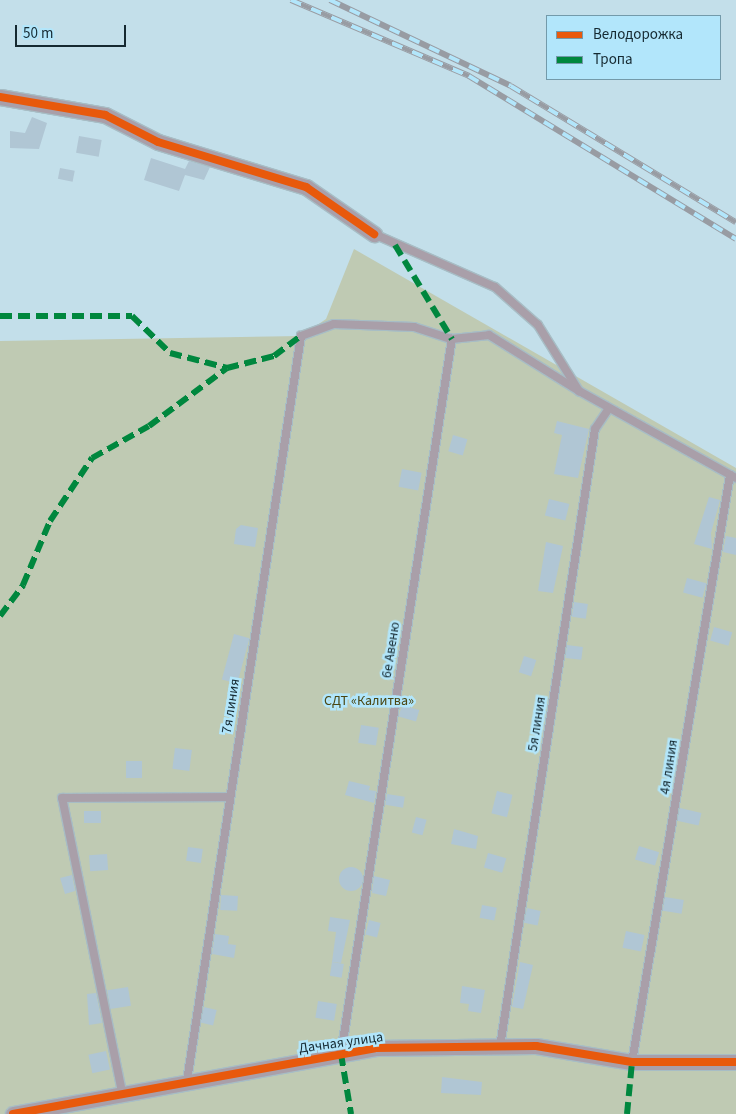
<!DOCTYPE html>
<html>
<head>
<meta charset="utf-8">
<style>
  body { margin:0 }
  #map { position:relative; width:736px; height:1114px; overflow:hidden; background:#c3dfea; font-family:"Source Sans 3",sans-serif }
  div>[style] { position:absolute }
  [style*='--x'] { left:calc(var(--x)*1px); top:calc(var(--y)*1px); width:calc(var(--w)*1px); rotate:calc(var(--a)*1deg) }
  .green>* { inset:0; background:#bfcab3 }
  .building>* { inset:0; background:#b0c6d4; transform-origin:0 0 }
  .round { border-radius:50% }
  .roads { filter:drop-shadow(1px 0 #a7bdc5) drop-shadow(-1px 0 #a7bdc5) drop-shadow(0 1px #a7bdc5) drop-shadow(0 -1px #a7bdc5) }
  .service>* { height:8px; margin:-4px; padding:0 4px; transform-origin:4px; border-radius:4px; background:#a99fa9 }
  .minor>* { height:15px; margin:-7.5px; padding:0 7.5px; transform-origin:7.5px; border-radius:7.5px; background:#a99fa9 }
  .rail>* { height:5.5px; margin-top:-2.75px; transform-origin:0; background:repeating-linear-gradient(90deg,#b2e6fb 0 11px,#989ca3 0 22px); box-sizing:border-box; border-block:1px solid #989ca3 }
  .quiet>* { height:6px; margin-top:-3px; transform-origin:0; background:repeating-linear-gradient(90deg,#00873e 0 12px,transparent 0 18px) }
  .cycleway>* { height:8px; margin:-4px; padding:0 4px; transform-origin:4px; border-radius:4px; background:#e8590c }
  span { translate:-50% -50%; white-space:nowrap; text-align:center; line-height:1.15; -webkit-text-stroke:5px #b2e6fb; paint-order:stroke }
  .street-label { font-size:14px; color:#152931 }
  .park-label { font-size:14px; color:#4a4612 }
  .legend { position:absolute; left:546px; top:15px; width:175px; height:65px; box-sizing:border-box; background:#b2e6fb; border:1px solid #739aaa; margin:0; padding:6px 9px; list-style:none; font-size:15px; color:#152931 }
  .legend li { display:flex; align-items:center; gap:10px; height:25px }
  .legend b { width:25px; border:1px solid #739aaa }
  .scale { position:absolute; left:15px; top:25px; width:111px; height:22px; box-sizing:border-box; border:2px solid #152931; border-top:0; padding-left:6px; font-size:15px; line-height:18px; white-space:nowrap; color:#152931; -webkit-text-stroke:4px #b2e6fb; paint-order:stroke }
</style>
</head>
<body>
<div id="map">
  <div class="green">
    <div style="clip-path:polygon(354px 249px,736px 468px,736px 1114px,0 1114px,0 341px,301px 336px,326px 319px)"></div>
  </div>
  <div class="building">
    <div style="clip-path:polygon(32px 117px,47px 123px,39px 149px,10px 148px,10px 131px,25px 133px)"></div>
    <div style="left:79px;top:136px;width:23px;height:17px;rotate:10deg"></div>
    <div style="clip-path:polygon(151px 158px,185px 169px,189px 161px,210px 167px,204px 180px,185px 175px,179px 191px,144px 180px)"></div>
    <div style="left:60px;top:168px;width:15px;height:11px;rotate:11deg"></div>
    <div style="clip-path:polygon(557px 421px,589px 429px,578px 478px,554px 474px,562px 435px,554px 433px)"></div>
    <div style="left:453px;top:435px;width:15px;height:17px;rotate:16deg"></div>
    <div style="left:402px;top:469px;width:20px;height:18px;rotate:11deg"></div>
    <div style="clip-path:polygon(709px 497px,720px 500px,711px 533px,712px 549px,694px 544px)"></div>
    <div style="left:549px;top:499px;width:21px;height:17px;rotate:14deg"></div>
    <div style="clip-path:polygon(241px 525px,258px 528px,255px 547px,234px 544px,236px 529px)"></div>
    <div style="clip-path:polygon(726px 536px,736px 538px,736px 555px,723px 552px)"></div>
    <div style="clip-path:polygon(546px 542px,563px 546px,553px 593px,538px 591px)"></div>
    <div style="left:687px;top:578px;width:20px;height:15px;rotate:15deg"></div>
    <div style="left:574px;top:602px;width:14px;height:15px;rotate:8deg"></div>
    <div style="left:714px;top:627px;width:19px;height:14px;rotate:16deg"></div>
    <div style="left:234px;top:634px;width:16px;height:47px;rotate:15deg"></div>
    <div style="left:567px;top:645px;width:16px;height:13px;rotate:7deg"></div>
    <div style="left:524px;top:656px;width:13px;height:17px;rotate:18deg"></div>
    <div style="left:402px;top:705px;width:18px;height:12px;rotate:16deg"></div>
    <div style="left:361px;top:725px;width:18px;height:18px;rotate:9deg"></div>
    <div style="left:175px;top:748px;width:17px;height:21px;rotate:7deg"></div>
    <div style="left:126px;top:761px;width:16px;height:17px"></div>
    <div style="clip-path:polygon(349px 781px,370px 786px,369px 790px,376px 791px,374px 803px,345px 795px)"></div>
    <div style="left:497px;top:791px;width:16px;height:23px;rotate:14deg"></div>
    <div style="left:387px;top:794px;width:18px;height:11px;rotate:9deg"></div>
    <div style="left:680px;top:808px;width:22px;height:13px;rotate:13deg"></div>
    <div style="left:84px;top:811px;width:17px;height:12px"></div>
    <div style="left:416px;top:817px;width:11px;height:16px;rotate:15deg"></div>
    <div style="clip-path:polygon(454px 829px,478px 836px,476px 849px,451px 844px)"></div>
    <div style="left:639px;top:846px;width:21px;height:14px;rotate:17deg"></div>
    <div style="left:188px;top:847px;width:15px;height:14px;rotate:8deg"></div>
    <div style="left:488px;top:853px;width:19px;height:15px;rotate:16deg"></div>
    <div style="left:107px;top:854px;width:16px;height:18px;rotate:86deg"></div>
    <div class="round" style="left:339px;top:867px;width:24px;height:24px"></div>
    <div style="clip-path:polygon(72px 875px,75px 891px,65px 894px,60px 878px)"></div>
    <div style="clip-path:polygon(374px 876px,390px 880px,386px 896px,372px 893px)"></div>
    <div style="left:221px;top:895px;width:17px;height:15px;rotate:3deg"></div>
    <div style="left:665px;top:897px;width:19px;height:14px;rotate:9deg"></div>
    <div style="left:482px;top:905px;width:15px;height:13px;rotate:11deg"></div>
    <div style="left:527px;top:908px;width:14px;height:15px;rotate:12deg"></div>
    <div style="clip-path:polygon(330px 917px,350px 920px,341px 963px,332px 962px,336px 932px,328px 931px)"></div>
    <div style="left:369px;top:920px;width:12px;height:15px;rotate:14deg"></div>
    <div style="left:626px;top:931px;width:19px;height:17px;rotate:12deg"></div>
    <div style="clip-path:polygon(215px 934px,229px 936px,228px 944px,236px 945px,234px 958px,212px 954px)"></div>
    <div style="left:332px;top:962px;width:12px;height:14px;rotate:9deg"></div>
    <div style="clip-path:polygon(520px 962px,533px 965px,523px 1009px,512px 1007px)"></div>
    <div style="clip-path:polygon(462px 986px,485px 990px,481px 1013px,468px 1011px,469px 1004px,460px 1003px)"></div>
    <div style="left:128px;top:987px;width:19px;height:21px;rotate:81deg"></div>
    <div style="clip-path:polygon(96px 993px,102px 1023px,89px 1025px,87px 994px)"></div>
    <div style="left:318px;top:1001px;width:19px;height:17px;rotate:9deg"></div>
    <div style="left:204px;top:1007px;width:13px;height:16px;rotate:13deg"></div>
    <div style="left:106px;top:1051px;width:19px;height:18px;rotate:78deg"></div>
    <div style="clip-path:polygon(442px 1077px,482px 1082px,481px 1095px,441px 1093px)"></div>
  </div>
  <div class="roads">
    <div class="service">
      <div style="--x:374;--y:234;--w:132;--a:23.7"></div>
      <div style="--x:495;--y:287;--w:57;--a:41.5"></div>
      <div style="--x:538;--y:325;--w:78;--a:58.2"></div>
      <div style="--x:579;--y:391;--w:179;--a:29"></div>
      <div style="--x:500;--y:1047;--w:625;--a:-81.26"></div>
      <div style="--x:595;--y:429;--w:25;--a:-56"></div>
      <div style="--x:341;--y:1054;--w:724;--a:-81.18"></div>
      <div style="--x:632;--y:1062;--w:595;--a:-80.52"></div>
      <div style="--x:187;--y:1081;--w:754;--a:-81.3"></div>
      <div style="--x:301;--y:336;--w:35;--a:-20"></div>
      <div style="--x:334;--y:324;--w:80;--a:2.1"></div>
      <div style="--x:414;--y:327;--w:40;--a:18"></div>
      <div style="--x:452;--y:339;--w:37;--a:-6"></div>
      <div style="--x:489;--y:335;--w:106;--a:31.9"></div>
      <div style="--x:122;--y:1092;--w:300;--a:-101.5"></div>
      <div style="--x:62;--y:798;--w:168;--a:-0.3"></div>
    </div>
    <div class="minor">
      <div style="--x:0;--y:97;--w:107;--a:9.7"></div>
      <div style="--x:105;--y:115;--w:59;--a:27"></div>
      <div style="--x:158;--y:142;--w:155;--a:16.9"></div>
      <div style="--x:306;--y:187;--w:83;--a:34.7"></div>
      <div style="--x:13;--y:1114;--w:368;--a:-10.3"></div>
      <div style="--x:375;--y:1048;--w:161;--a:-0.7"></div>
      <div style="--x:536;--y:1046;--w:97;--a:9.5"></div>
      <div style="--x:632;--y:1062;--w:104;--a:0"></div>
    </div>
  </div>
  <div class="rail">
    <div style="--x:291;--y:0;--w:194;--a:23.1"></div>
    <div style="--x:469;--y:76;--w:313;--a:31.4"></div>
    <div style="--x:330;--y:0;--w:200;--a:25.4"></div>
    <div style="--x:511;--y:86;--w:263;--a:31.2"></div>
  </div>
  <div class="quiet">
    <div style="--x:395;--y:245;--w:110;--a:58.8"></div>
    <div style="--x:0;--y:316;--w:132;--a:0"></div>
    <div style="--x:132;--y:316;--w:53;--a:44.2"></div>
    <div style="--x:170;--y:353;--w:59;--a:14.7"></div>
    <div style="--x:227;--y:368;--w:49;--a:-14.3"></div>
    <div style="--x:274;--y:356;--w:34;--a:-37"></div>
    <div style="--x:0;--y:616;--w:39;--a:-53"></div>
    <div style="--x:23;--y:585;--w:69;--a:-67.1"></div>
    <div style="--x:50;--y:521;--w:76;--a:-56.3"></div>
    <div style="--x:92;--y:458;--w:65;--a:-29.3"></div>
    <div style="--x:149;--y:426;--w:97;--a:-36.6"></div>
    <div style="--x:341;--y:1054;--w:61;--a:80.5"></div>
    <div style="--x:627;--y:1114;--w:52;--a:-84.5"></div>
  </div>
  <div class="cycleway">
    <div style="--x:0;--y:97;--w:107;--a:9.7"></div>
    <div style="--x:105;--y:115;--w:59;--a:27"></div>
    <div style="--x:158;--y:142;--w:155;--a:16.9"></div>
    <div style="--x:306;--y:187;--w:83;--a:34.7"></div>
    <div style="--x:13;--y:1114;--w:368;--a:-10.3"></div>
    <div style="--x:375;--y:1048;--w:161;--a:-0.7"></div>
    <div style="--x:536;--y:1046;--w:97;--a:9.5"></div>
    <div style="--x:632;--y:1062;--w:104;--a:0"></div>
  </div>
  <div class="street-label">
    <span style="left:391px;top:650px;rotate:-81deg">6е Авеню</span>
    <span style="left:231px;top:706px;rotate:-81deg">7я линия</span>
    <span style="left:537px;top:724px;rotate:-81deg">5я линия</span>
    <span style="left:669px;top:767px;rotate:-81deg">4я линия</span>
    <span style="left:341px;top:1043px;rotate:-8deg">Дачная улица</span>
  </div>
  <div class="park-label">
    <span style="left:369px;top:701px">СДТ «Калитва»</span>
  </div>
  <ul class="legend">
  <li><b style="height:6px;background:#e8590c"></b>Велодорожка</li>
  <li><b style="height:6px;background:#00873e"></b>Тропа</li>
  </ul>
  <div class="scale">50 m</div>
</div>
</body>
</html>
